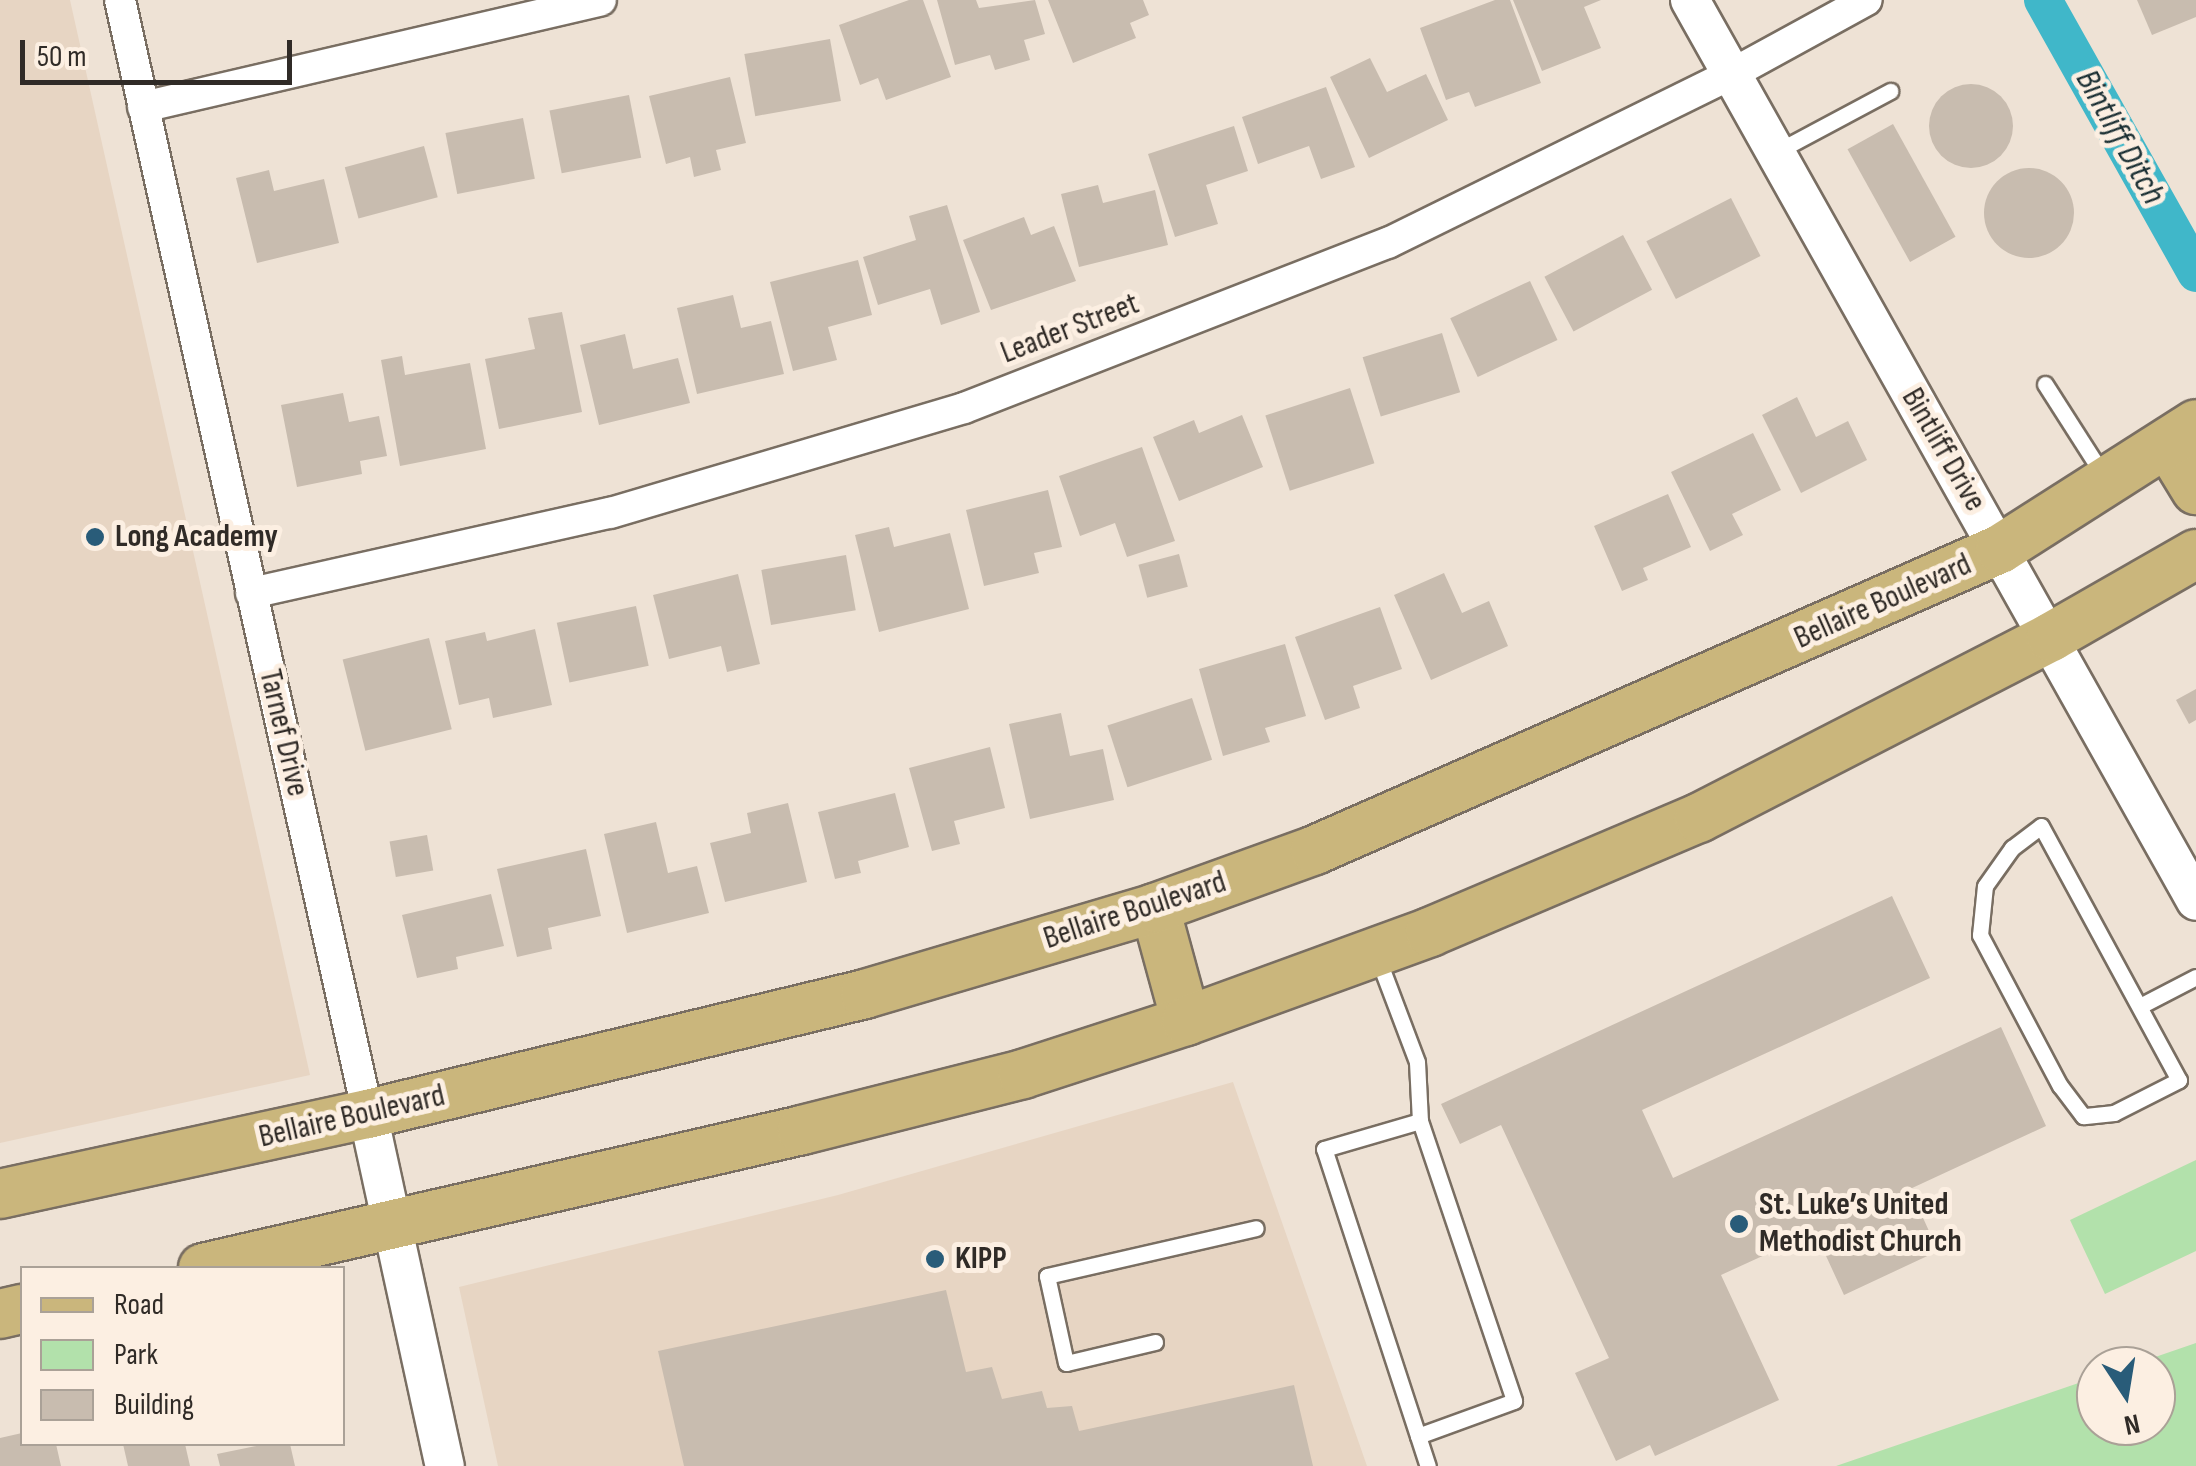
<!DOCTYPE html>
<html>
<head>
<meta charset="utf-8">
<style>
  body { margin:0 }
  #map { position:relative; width:2196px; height:1466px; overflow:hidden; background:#eee2d5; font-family:"Sofia Sans Condensed",sans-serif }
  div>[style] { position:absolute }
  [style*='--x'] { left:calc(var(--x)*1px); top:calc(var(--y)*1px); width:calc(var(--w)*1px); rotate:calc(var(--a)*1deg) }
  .built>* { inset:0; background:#e7d5c3 }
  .green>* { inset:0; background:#b2e1ab }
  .canal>* { height:38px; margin:-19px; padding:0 19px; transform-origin:19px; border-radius:19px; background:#40b7c9 }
  .building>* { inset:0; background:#c8bcaf; transform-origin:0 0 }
  .round { border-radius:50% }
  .roads { filter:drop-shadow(2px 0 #796e62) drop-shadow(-2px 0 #796e62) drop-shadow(0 2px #796e62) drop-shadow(0 -2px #796e62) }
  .service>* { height:15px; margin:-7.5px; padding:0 7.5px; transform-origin:7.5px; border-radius:7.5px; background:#fff }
  .minor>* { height:30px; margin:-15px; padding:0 15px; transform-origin:15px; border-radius:15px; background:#fff }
  .tertiary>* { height:38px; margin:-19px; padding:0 19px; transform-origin:19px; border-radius:19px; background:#fff }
  .primary>* { height:48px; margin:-24px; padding:0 24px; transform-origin:24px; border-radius:24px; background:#cab67c }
  .dots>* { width:28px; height:28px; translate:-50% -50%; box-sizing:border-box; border:5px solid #fcefe2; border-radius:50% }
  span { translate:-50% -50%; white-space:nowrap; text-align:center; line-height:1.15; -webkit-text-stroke:10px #fcefe2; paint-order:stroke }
  .street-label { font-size:32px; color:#302b27 }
  .poi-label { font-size:32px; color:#302b27; font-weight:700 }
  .left { translate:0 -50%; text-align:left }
  .water-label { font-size:35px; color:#1c3034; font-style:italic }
  .legend { position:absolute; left:20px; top:1266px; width:325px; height:180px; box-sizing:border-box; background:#fcefe2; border:2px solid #aaa197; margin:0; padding:12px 18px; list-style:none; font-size:30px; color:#302b27 }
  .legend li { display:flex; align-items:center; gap:20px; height:50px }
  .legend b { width:50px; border:2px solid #aaa197 }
  .north { position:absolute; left:2076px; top:1346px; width:100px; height:100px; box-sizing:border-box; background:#fcefe2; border:2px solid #aaa197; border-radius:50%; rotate:168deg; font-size:28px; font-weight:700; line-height:40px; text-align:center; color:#302b27 }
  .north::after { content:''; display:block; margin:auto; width:35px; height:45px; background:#295c79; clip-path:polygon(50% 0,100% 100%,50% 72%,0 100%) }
  .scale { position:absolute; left:20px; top:40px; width:272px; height:45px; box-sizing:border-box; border:5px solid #302b27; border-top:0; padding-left:12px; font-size:30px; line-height:35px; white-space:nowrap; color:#302b27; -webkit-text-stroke:8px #fcefe2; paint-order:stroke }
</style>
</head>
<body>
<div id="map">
  <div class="built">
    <div style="clip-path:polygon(0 0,70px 0,310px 1075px,0 1143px)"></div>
    <div style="clip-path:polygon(1233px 1082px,1367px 1466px,498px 1466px,459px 1287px,838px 1195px)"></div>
  </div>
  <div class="green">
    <div style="clip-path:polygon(2196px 1160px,2196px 1251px,2105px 1294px,2070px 1220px)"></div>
    <div style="clip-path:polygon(2196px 1343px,2196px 1466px,1836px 1466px,2096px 1377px,2096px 1426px,2156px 1426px,2156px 1366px,2129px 1366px)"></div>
  </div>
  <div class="canal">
    <div style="--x:2043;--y:0;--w:313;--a:60.7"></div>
  </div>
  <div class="building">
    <div style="clip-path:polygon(909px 0,923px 0,951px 77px,886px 100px,878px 78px,860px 85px,839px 25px)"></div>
    <div style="clip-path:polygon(937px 0,976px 0,979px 8px,1035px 0,1045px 34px,1024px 40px,1030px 60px,995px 70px,990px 55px,955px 65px)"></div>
    <div style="clip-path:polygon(1048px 0,1143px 0,1149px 15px,1130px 23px,1136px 38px,1073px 63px)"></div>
    <div style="clip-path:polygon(1495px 0,1510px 0,1541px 83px,1475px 107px,1469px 92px,1446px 100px,1420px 28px)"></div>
    <div style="clip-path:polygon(1513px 0,1601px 0,1584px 7px,1601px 48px,1542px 71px)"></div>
    <div style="clip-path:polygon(2137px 0,2196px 0,2196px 17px,2152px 35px)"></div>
    <div style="left:830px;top:39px;width:63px;height:87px;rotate:80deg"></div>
    <div style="clip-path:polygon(1370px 58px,1387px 92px,1426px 74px,1448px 120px,1369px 158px,1330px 77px)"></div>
    <div style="clip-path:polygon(730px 77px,746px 143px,716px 150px,721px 170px,694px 177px,690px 157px,666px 164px,649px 96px)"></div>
    <div class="round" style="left:1929px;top:84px;width:84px;height:84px"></div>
    <div style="clip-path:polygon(1326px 87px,1355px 167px,1321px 179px,1309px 146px,1258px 164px,1242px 117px)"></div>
    <div style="left:629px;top:95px;width:64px;height:81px;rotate:79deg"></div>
    <div style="left:523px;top:118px;width:62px;height:79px;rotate:79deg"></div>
    <div style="left:1893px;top:124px;width:129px;height:52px;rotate:61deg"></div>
    <div style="clip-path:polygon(1234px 126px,1248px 171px,1206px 185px,1218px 224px,1175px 237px,1148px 154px)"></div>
    <div style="left:424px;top:146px;width:53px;height:82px;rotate:75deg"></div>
    <div class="round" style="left:1984px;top:168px;width:90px;height:90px"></div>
    <div style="clip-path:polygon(269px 170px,274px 191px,324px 179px,339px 243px,257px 263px,236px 178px)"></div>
    <div style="clip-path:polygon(1098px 185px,1103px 203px,1155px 190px,1168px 245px,1079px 267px,1061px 194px)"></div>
    <div style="left:1731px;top:198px;width:65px;height:95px;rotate:63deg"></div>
    <div style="clip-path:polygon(947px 205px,980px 312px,941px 325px,930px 289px,878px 305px,863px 257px,916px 240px,909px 216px)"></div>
    <div style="clip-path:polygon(1024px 217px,1031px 235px,1054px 226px,1076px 281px,991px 310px,963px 240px)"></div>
    <div style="left:1623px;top:235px;width:62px;height:89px;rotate:62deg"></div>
    <div style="clip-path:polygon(858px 260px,872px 315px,828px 327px,837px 360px,793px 371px,770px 282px)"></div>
    <div style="left:1530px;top:281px;width:65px;height:88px;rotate:65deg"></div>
    <div style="clip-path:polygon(733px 295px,741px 328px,771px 321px,784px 374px,697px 394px,677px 308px)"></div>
    <div style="clip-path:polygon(562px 312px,582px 412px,499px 429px,485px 359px,535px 349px,528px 318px)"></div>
    <div style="left:1442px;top:333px;width:62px;height:83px;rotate:73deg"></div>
    <div style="clip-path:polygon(625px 334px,633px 369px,678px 358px,690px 403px,599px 425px,580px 345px)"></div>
    <div style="clip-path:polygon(402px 356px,405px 375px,470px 363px,486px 449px,400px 466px,381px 360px)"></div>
    <div style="left:1350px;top:388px;width:79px;height:89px;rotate:72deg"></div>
    <div style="clip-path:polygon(343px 393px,349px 422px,379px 416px,387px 456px,360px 461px,362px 474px,297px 487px,281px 405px)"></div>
    <div style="clip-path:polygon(1797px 397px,1816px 437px,1848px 421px,1867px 460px,1801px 493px,1762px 415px)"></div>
    <div style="clip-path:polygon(1242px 415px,1263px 467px,1179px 501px,1153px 437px,1194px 420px,1199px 433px)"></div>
    <div style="clip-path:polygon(1753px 433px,1781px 490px,1732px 514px,1743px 535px,1710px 551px,1671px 472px)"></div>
    <div style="clip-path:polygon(1142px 447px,1175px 541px,1127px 557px,1115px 523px,1080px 536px,1059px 476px)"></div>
    <div style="clip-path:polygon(1048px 490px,1062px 547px,1034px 553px,1039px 573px,984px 586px,966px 510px)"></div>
    <div style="clip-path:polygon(1668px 494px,1691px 547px,1643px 568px,1648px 580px,1622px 591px,1594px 526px)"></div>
    <div style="clip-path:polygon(889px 527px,894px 547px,950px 533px,969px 609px,879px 632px,855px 535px)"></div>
    <div style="left:1179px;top:554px;width:34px;height:42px;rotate:75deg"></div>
    <div style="left:846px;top:555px;width:56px;height:86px;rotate:80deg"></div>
    <div style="clip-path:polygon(1444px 573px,1462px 613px,1489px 601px,1508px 646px,1431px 680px,1394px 595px)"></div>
    <div style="clip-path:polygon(738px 574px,760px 664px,727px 672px,721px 646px,669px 659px,653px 595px)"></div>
    <div style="left:636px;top:606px;width:61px;height:81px;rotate:78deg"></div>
    <div style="clip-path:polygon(1380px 607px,1402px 669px,1353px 686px,1360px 708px,1325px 720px,1295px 637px)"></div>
    <div style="clip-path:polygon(535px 629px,552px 705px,493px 718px,489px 698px,459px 705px,445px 641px,485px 632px,487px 641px)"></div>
    <div style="left:429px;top:638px;width:94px;height:89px;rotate:76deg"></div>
    <div style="clip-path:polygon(1285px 644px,1306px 716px,1265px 728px,1270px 742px,1223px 756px,1199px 669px)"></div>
    <div style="clip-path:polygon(2196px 689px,2196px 720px,2189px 724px,2176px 700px)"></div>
    <div style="left:1192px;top:698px;width:65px;height:89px;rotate:72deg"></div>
    <div style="clip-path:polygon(1061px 713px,1070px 756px,1103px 749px,1114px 800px,1030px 819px,1009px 724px)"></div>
    <div style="clip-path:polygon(990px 747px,1005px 808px,954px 821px,960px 844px,932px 851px,909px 768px)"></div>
    <div style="clip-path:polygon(895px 793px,909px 847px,858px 861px,861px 873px,835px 879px,818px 812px)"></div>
    <div style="clip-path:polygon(788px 803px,807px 882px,725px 902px,710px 843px,751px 833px,747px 813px)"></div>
    <div style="clip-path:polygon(656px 822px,668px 873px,697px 866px,709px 913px,627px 933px,604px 834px)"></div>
    <div style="left:427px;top:835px;width:36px;height:38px;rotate:80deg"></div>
    <div style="clip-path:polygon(586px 849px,601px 916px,548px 928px,552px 949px,517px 957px,497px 869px)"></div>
    <div style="clip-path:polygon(491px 894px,504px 946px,456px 957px,458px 969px,417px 978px,402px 915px)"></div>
    <div style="clip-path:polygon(1892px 896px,1930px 978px,1642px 1110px,1673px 1178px,2001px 1027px,2046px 1126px,1910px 1189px,1938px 1251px,1844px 1295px,1815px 1232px,1721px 1275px,1779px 1400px,1655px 1456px,1650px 1445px,1616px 1461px,1575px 1373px,1609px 1358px,1501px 1125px,1460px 1144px,1441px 1104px)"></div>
    <div style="clip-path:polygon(946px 1290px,966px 1372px,992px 1367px,1002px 1399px,1042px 1391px,1047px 1408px,1072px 1406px,1079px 1431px,1294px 1385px,1313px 1466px,684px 1466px,658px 1351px)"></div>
    <div style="clip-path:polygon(22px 1433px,22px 1444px,56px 1444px,61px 1466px,0 1466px,0 1438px)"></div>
    <div style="clip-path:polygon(123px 1444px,185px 1444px,190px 1466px,128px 1466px)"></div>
    <div style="clip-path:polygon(266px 1444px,290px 1444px,295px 1466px,220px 1466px,217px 1454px)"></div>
  </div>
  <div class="roads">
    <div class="service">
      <div style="--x:1774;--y:153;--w:132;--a:-28.1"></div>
      <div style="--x:2045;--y:384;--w:112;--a:57.4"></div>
      <div style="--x:2041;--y:826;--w:289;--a:61.5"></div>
      <div style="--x:2179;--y:1080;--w:73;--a:153.1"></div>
      <div style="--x:2114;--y:1113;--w:31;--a:174"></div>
      <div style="--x:2083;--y:1116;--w:38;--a:-127"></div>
      <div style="--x:2060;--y:1086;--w:171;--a:-117.9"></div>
      <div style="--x:1980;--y:935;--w:49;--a:-84.2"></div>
      <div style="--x:1985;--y:886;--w:47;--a:-54.6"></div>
      <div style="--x:2012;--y:848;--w:36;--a:-37"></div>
      <div style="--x:1377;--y:956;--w:113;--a:69.3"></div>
      <div style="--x:1417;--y:1062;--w:59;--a:87.1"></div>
      <div style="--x:1420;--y:1121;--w:295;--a:71.4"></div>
      <div style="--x:1514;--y:1401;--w:102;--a:160"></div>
      <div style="--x:1418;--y:1436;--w:32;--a:72"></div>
      <div style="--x:2140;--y:1006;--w:63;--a:-27.4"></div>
      <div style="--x:1155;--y:1342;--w:91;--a:166.7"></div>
      <div style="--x:1066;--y:1363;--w:89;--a:-102.3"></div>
      <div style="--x:1047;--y:1276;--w:214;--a:-12.9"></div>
      <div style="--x:1418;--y:1436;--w:302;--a:-108.1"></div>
      <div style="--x:1324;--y:1149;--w:100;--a:-16.3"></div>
    </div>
    <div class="minor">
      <div style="--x:120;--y:0;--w:1141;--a:77.45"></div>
      <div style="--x:143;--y:107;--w:470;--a:-13.1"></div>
      <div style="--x:251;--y:593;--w:368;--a:-12.6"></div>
      <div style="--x:610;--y:513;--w:369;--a:-16.5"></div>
      <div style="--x:964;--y:408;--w:455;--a:-21.3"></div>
      <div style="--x:1388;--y:243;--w:379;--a:-26.2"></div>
      <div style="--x:1728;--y:76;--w:158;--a:-28.7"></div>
    </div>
    <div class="tertiary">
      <div style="--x:1690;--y:0;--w:1033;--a:60.68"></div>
      <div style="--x:368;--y:1114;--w:360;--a:77.7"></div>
    </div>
    <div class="primary">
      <div style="--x:2168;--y:444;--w:54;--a:58.7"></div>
      <div style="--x:1155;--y:908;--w:117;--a:74.7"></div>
      <div style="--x:0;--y:1194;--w:377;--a:-12.3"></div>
      <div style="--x:368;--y:1114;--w:511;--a:-13.57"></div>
      <div style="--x:865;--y:994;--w:302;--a:-16.5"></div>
      <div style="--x:1155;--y:908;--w:170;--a:-19.9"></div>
      <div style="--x:1315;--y:850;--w:748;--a:-23.72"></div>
      <div style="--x:2000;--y:549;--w:232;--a:-32.5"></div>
      <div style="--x:203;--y:1268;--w:615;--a:-12.97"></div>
      <div style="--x:802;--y:1130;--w:228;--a:-14.2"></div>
      <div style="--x:1023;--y:1074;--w:171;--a:-18"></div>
      <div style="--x:1186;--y:1021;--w:260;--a:-20"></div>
      <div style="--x:1430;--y:932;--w:292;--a:-23"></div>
      <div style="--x:1699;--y:818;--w:396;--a:-27.2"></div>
      <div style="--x:2051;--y:637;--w:167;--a:-29.8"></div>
      <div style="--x:0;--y:1314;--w:23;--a:-13"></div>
    </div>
  </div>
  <div class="dots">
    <div style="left:95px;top:537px;background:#295c79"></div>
    <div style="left:1739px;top:1224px;background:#295c79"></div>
    <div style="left:935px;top:1259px;background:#295c79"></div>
  </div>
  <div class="street-label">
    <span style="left:1070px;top:329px;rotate:-21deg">Leader Street</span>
    <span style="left:1943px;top:450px;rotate:60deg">Bintliff Drive</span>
    <span style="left:1883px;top:602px;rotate:-24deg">Bellaire Boulevard</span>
    <span style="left:283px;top:733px;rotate:77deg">Tarnef Drive</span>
    <span style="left:1135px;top:911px;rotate:-18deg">Bellaire Boulevard</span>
    <span style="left:352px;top:1117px;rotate:-13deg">Bellaire Boulevard</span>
  </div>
  <div class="poi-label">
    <span class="left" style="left:115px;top:537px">Long Academy</span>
    <span class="left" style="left:1759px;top:1224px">St. Luke’s United<br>Methodist Church</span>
    <span class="left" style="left:955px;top:1259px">KIPP</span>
  </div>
  <div class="water-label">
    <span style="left:2120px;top:137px;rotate:61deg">Bintliff Ditch</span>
  </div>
  <ul class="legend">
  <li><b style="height:12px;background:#cab67c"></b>Road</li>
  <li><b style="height:28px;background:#b2e1ab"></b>Park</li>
  <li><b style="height:28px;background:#c8bcaf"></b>Building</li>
  </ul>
  <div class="north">N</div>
  <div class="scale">50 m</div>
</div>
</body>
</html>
